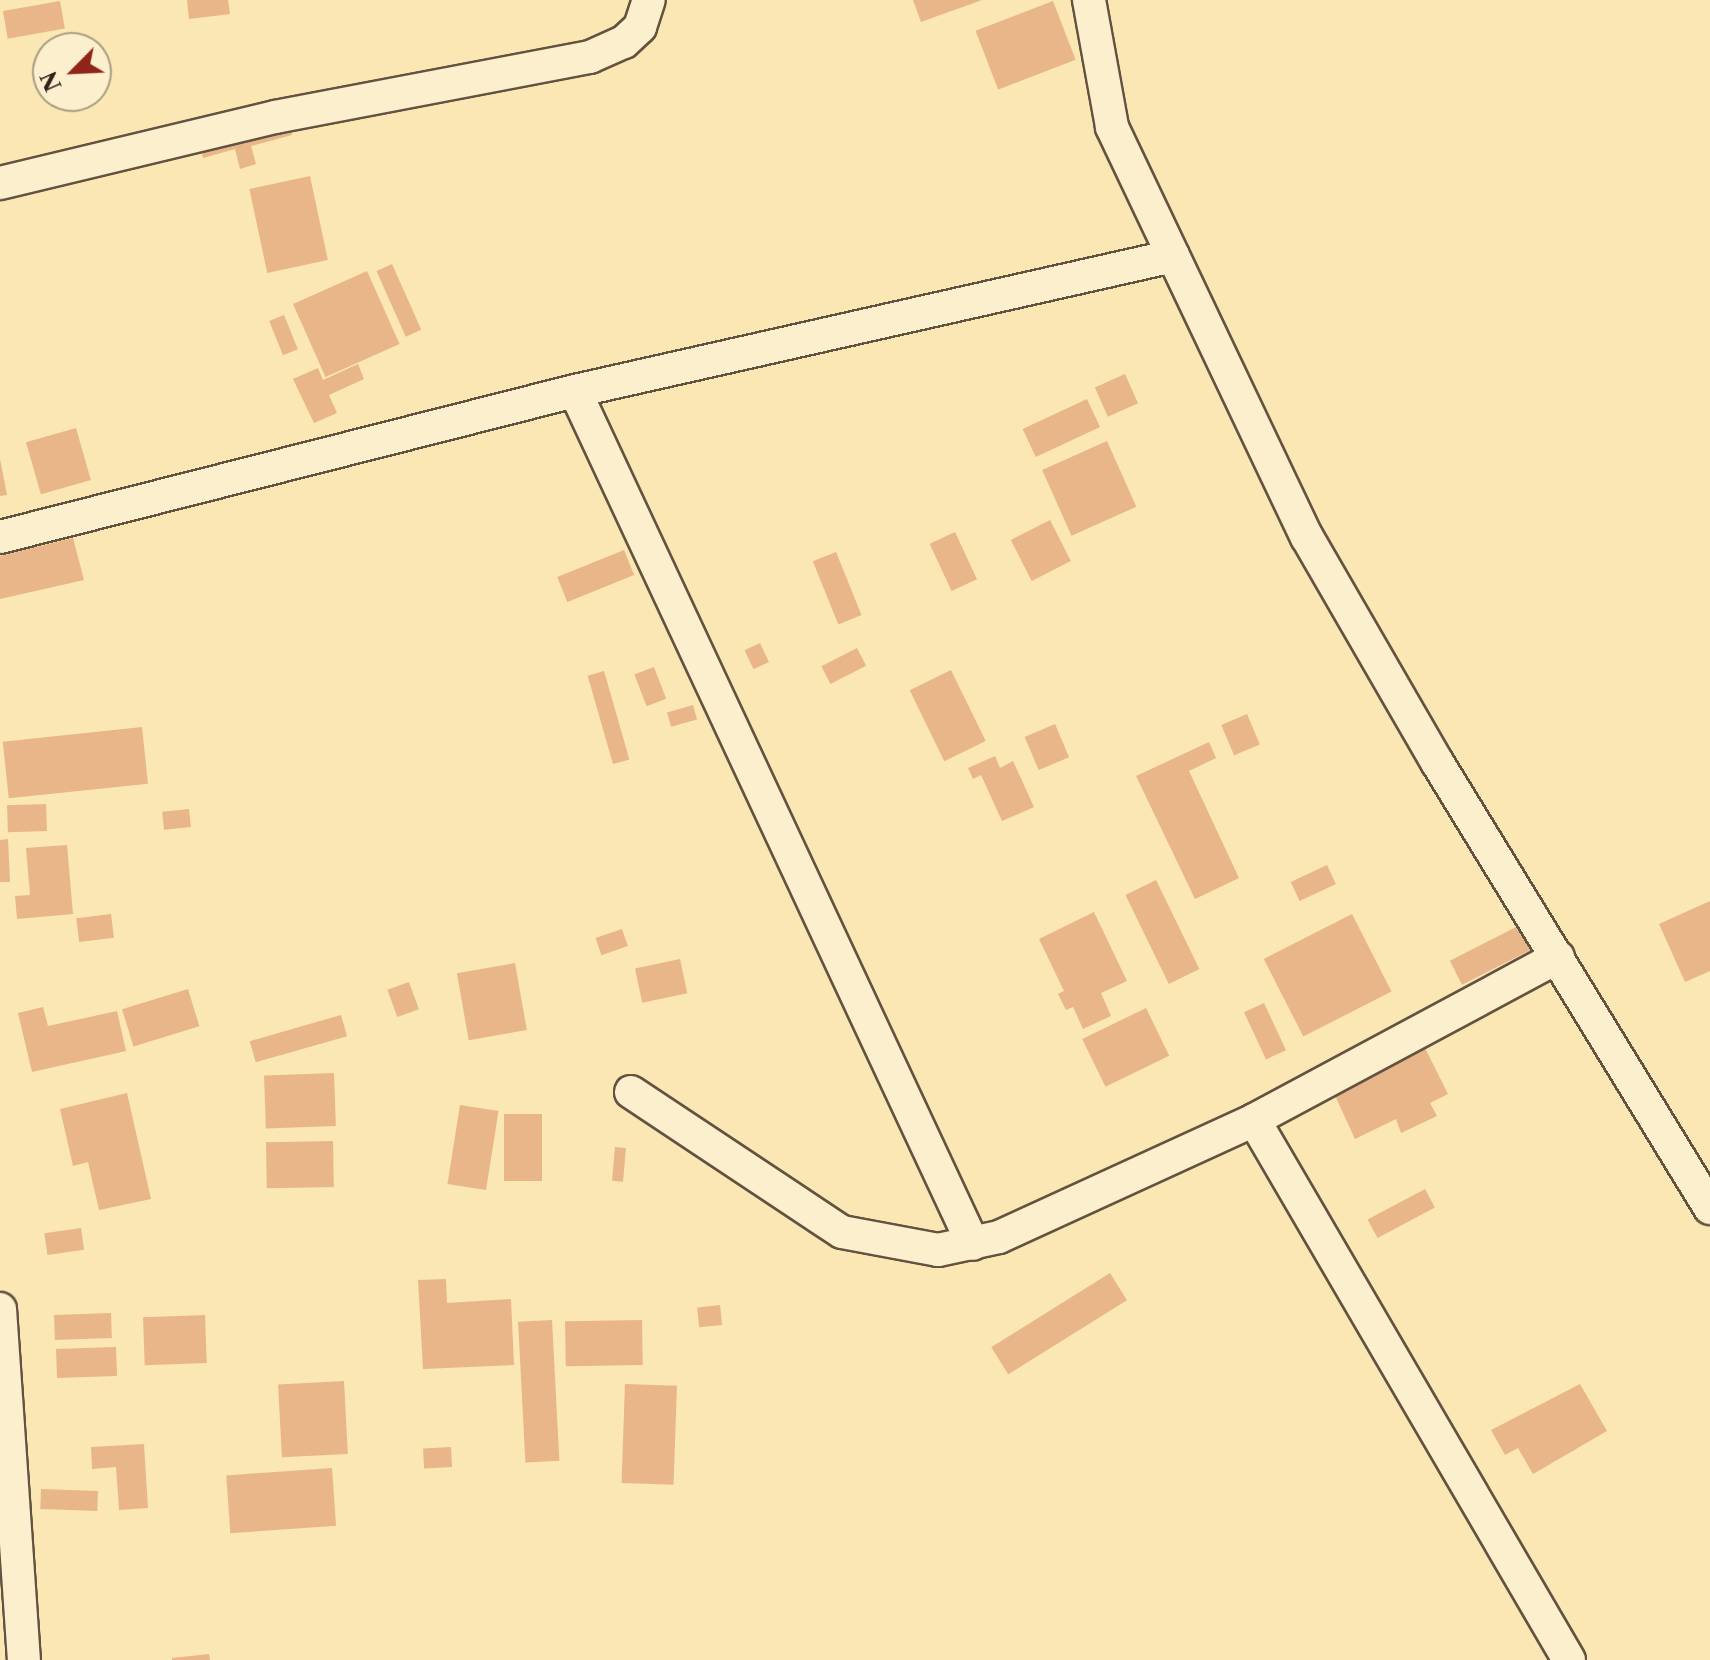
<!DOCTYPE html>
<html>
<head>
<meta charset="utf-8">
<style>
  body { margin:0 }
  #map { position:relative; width:1710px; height:1660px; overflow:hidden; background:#fae7b3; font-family:"Libre Caslon Text",serif }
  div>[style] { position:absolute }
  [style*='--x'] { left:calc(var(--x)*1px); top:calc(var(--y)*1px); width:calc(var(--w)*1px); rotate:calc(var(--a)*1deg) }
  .building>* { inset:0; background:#e9b689; transform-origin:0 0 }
  .roads { filter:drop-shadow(2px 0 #645241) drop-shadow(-2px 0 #645241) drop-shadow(0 2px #645241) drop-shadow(0 -2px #645241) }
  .minor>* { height:32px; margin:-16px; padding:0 16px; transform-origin:16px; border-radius:16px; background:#fcefce }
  span { translate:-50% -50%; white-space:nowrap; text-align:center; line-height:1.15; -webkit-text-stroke:6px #fcefce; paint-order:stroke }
  .north { position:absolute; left:32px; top:32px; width:80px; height:80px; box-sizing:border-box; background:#fcefce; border:2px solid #ab9d86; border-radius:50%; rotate:246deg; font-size:22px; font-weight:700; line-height:32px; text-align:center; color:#32211b }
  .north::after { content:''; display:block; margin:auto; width:28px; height:36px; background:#8f2418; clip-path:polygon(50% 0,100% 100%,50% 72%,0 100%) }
</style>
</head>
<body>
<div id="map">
  <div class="building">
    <div style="clip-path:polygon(187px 0,228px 0,230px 14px,189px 19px)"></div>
    <div style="clip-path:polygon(913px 0,982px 0,921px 22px)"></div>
    <div style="left:60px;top:1px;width:28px;height:58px;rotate:80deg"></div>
    <div style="left:1053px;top:1px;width:63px;height:83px;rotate:69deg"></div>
    <div style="clip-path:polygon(65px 41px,66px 48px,48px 48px,47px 57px,44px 45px)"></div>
    <div style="clip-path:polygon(285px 107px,292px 135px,251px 146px,256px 164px,240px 169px,235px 149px,203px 158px,196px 130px)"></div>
    <div style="left:310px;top:176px;width:86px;height:62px;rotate:78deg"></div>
    <div style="left:392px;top:264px;width:72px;height:17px;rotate:66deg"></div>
    <div style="left:367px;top:271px;width:80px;height:81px;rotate:66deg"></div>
    <div style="left:284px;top:315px;width:37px;height:16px;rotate:68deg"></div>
    <div style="clip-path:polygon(358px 364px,364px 379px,329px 395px,337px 413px,314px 423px,293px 379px,318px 368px,323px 380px)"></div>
    <div style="left:1125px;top:374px;width:32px;height:33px;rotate:66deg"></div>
    <div style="left:1087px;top:399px;width:31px;height:71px;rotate:65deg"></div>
    <div style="left:76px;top:428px;width:54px;height:52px;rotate:74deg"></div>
    <div style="left:1107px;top:441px;width:72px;height:71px;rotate:66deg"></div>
    <div style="clip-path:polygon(0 459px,7px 495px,0 496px)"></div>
    <div style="left:1050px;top:520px;width:46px;height:44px;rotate:63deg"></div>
    <div style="left:955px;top:532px;width:52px;height:28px;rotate:65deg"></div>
    <div style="clip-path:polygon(73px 538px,84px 580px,0 599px,0 556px)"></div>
    <div style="left:624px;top:550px;width:27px;height:72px;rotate:68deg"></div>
    <div style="left:836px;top:552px;width:68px;height:25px;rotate:68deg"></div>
    <div style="left:760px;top:643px;width:21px;height:17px;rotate:65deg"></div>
    <div style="left:857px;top:648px;width:20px;height:40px;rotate:63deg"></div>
    <div style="left:654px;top:667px;width:34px;height:21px;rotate:69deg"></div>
    <div style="left:951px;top:670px;width:79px;height:46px;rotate:64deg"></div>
    <div style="left:604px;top:671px;width:92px;height:17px;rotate:74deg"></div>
    <div style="left:693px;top:705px;width:15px;height:27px;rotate:74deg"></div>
    <div style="left:1247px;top:714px;width:33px;height:28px;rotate:67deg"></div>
    <div style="left:1055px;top:724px;width:36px;height:33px;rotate:67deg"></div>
    <div style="left:142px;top:727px;width:57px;height:140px;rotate:84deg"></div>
    <div style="clip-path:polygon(1209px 742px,1216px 758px,1189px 771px,1239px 878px,1195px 899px,1136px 776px)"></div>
    <div style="clip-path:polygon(995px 756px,1000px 768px,1013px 761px,1034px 807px,1002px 821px,981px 775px,973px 779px,968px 768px)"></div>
    <div style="left:46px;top:804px;width:27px;height:39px;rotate:88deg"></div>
    <div style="left:189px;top:809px;width:18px;height:27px;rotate:84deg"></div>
    <div style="clip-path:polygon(8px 839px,10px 882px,0 882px,0 840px)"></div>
    <div style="clip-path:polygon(67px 845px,73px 914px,17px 919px,15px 896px,30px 895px,26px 848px)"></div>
    <div style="left:1327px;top:865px;width:21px;height:40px;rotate:65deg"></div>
    <div style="left:1156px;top:880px;width:99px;height:34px;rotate:64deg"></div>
    <div style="clip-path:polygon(1710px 901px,1710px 971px,1685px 982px,1659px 924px)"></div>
    <div style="clip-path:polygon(1094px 912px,1127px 981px,1101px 993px,1111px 1016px,1083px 1029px,1073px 1007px,1066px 1010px,1058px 994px,1064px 991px,1039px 939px)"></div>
    <div style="left:111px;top:914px;width:24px;height:35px;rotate:83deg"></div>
    <div style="left:1352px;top:914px;width:87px;height:99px;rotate:63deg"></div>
    <div style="left:1522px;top:924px;width:27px;height:81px;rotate:63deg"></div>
    <div style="left:622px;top:929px;width:18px;height:28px;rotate:71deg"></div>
    <div style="left:680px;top:959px;width:35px;height:46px;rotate:78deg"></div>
    <div style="left:515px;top:963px;width:68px;height:59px;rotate:80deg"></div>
    <div style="left:409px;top:982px;width:29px;height:23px;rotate:70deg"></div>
    <div style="left:188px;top:989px;width:39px;height:69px;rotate:73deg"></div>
    <div style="left:1264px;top:1003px;width:52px;height:22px;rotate:65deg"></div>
    <div style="clip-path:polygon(43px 1007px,48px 1026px,117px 1011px,126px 1051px,32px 1072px,18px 1013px)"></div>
    <div style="left:1146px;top:1008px;width:53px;height:71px;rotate:64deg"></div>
    <div style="left:341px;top:1015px;width:22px;height:95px;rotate:74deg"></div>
    <div style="clip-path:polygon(1424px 1046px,1448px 1094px,1430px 1103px,1437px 1116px,1401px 1133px,1396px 1119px,1355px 1139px,1332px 1089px)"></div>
    <div style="left:334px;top:1073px;width:53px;height:70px;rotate:88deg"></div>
    <div style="clip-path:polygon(127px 1093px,151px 1199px,99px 1210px,88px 1162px,73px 1166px,60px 1109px)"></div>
    <div style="left:460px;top:1105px;width:39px;height:80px;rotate:9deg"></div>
    <div style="left:504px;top:1114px;width:38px;height:67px"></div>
    <div style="left:333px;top:1141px;width:46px;height:67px;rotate:89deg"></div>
    <div style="left:615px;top:1147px;width:11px;height:34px;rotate:5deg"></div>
    <div style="left:1425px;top:1189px;width:21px;height:65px;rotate:62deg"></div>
    <div style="left:81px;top:1228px;width:22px;height:37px;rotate:82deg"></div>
    <div style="left:1110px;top:1273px;width:32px;height:140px;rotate:58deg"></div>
    <div style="clip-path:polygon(446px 1279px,447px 1303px,511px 1299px,514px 1365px,423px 1369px,418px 1280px)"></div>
    <div style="left:720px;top:1305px;width:20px;height:23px;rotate:84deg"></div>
    <div style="left:111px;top:1313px;width:25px;height:57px;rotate:88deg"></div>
    <div style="left:205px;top:1315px;width:48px;height:62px;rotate:88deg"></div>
    <div style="left:552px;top:1320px;width:141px;height:34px;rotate:87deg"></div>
    <div style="left:642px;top:1320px;width:45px;height:77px;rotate:89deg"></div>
    <div style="left:116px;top:1347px;width:29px;height:60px;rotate:88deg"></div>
    <div style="left:344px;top:1381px;width:73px;height:66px;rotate:87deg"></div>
    <div style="left:625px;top:1384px;width:52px;height:99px;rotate:2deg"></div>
    <div style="clip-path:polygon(1580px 1384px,1607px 1431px,1533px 1474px,1518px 1448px,1505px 1455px,1491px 1430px)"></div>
    <div style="clip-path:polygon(144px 1444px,148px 1508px,119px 1510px,116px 1467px,92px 1469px,91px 1447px)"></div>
    <div style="left:451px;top:1447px;width:20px;height:28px;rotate:87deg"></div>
    <div style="left:332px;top:1468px;width:58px;height:106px;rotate:86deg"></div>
    <div style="left:41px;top:1489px;width:57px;height:20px;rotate:2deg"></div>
    <div style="clip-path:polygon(209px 1654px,210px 1660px,172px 1660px,172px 1658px)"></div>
  </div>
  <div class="roads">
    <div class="minor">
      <div style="--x:1089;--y:0;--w:129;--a:79.7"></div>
      <div style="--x:1112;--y:127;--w:454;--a:64.6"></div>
      <div style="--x:1307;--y:537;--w:260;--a:60"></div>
      <div style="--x:1437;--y:762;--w:523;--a:58.53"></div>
      <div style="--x:0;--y:183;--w:283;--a:-13.5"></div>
      <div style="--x:275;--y:117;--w:321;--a:-10.8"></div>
      <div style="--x:590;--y:57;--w:37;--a:-24"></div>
      <div style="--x:624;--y:42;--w:22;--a:-43"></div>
      <div style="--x:640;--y:27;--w:28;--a:-72"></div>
      <div style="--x:575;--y:391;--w:941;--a:64.99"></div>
      <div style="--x:0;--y:537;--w:593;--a:-14.25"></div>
      <div style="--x:575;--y:391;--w:613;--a:-12.72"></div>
      <div style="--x:631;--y:1092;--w:253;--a:33.6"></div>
      <div style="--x:842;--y:1232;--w:98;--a:10.6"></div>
      <div style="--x:938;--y:1250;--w:62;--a:-12"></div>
      <div style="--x:999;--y:1237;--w:281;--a:-24.6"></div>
      <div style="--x:1254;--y:1120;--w:345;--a:-28.2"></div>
      <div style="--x:1254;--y:1120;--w:625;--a:59.74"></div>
      <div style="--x:0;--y:1309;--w:352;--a:86.1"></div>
    </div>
  </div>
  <div class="north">N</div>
</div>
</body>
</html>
